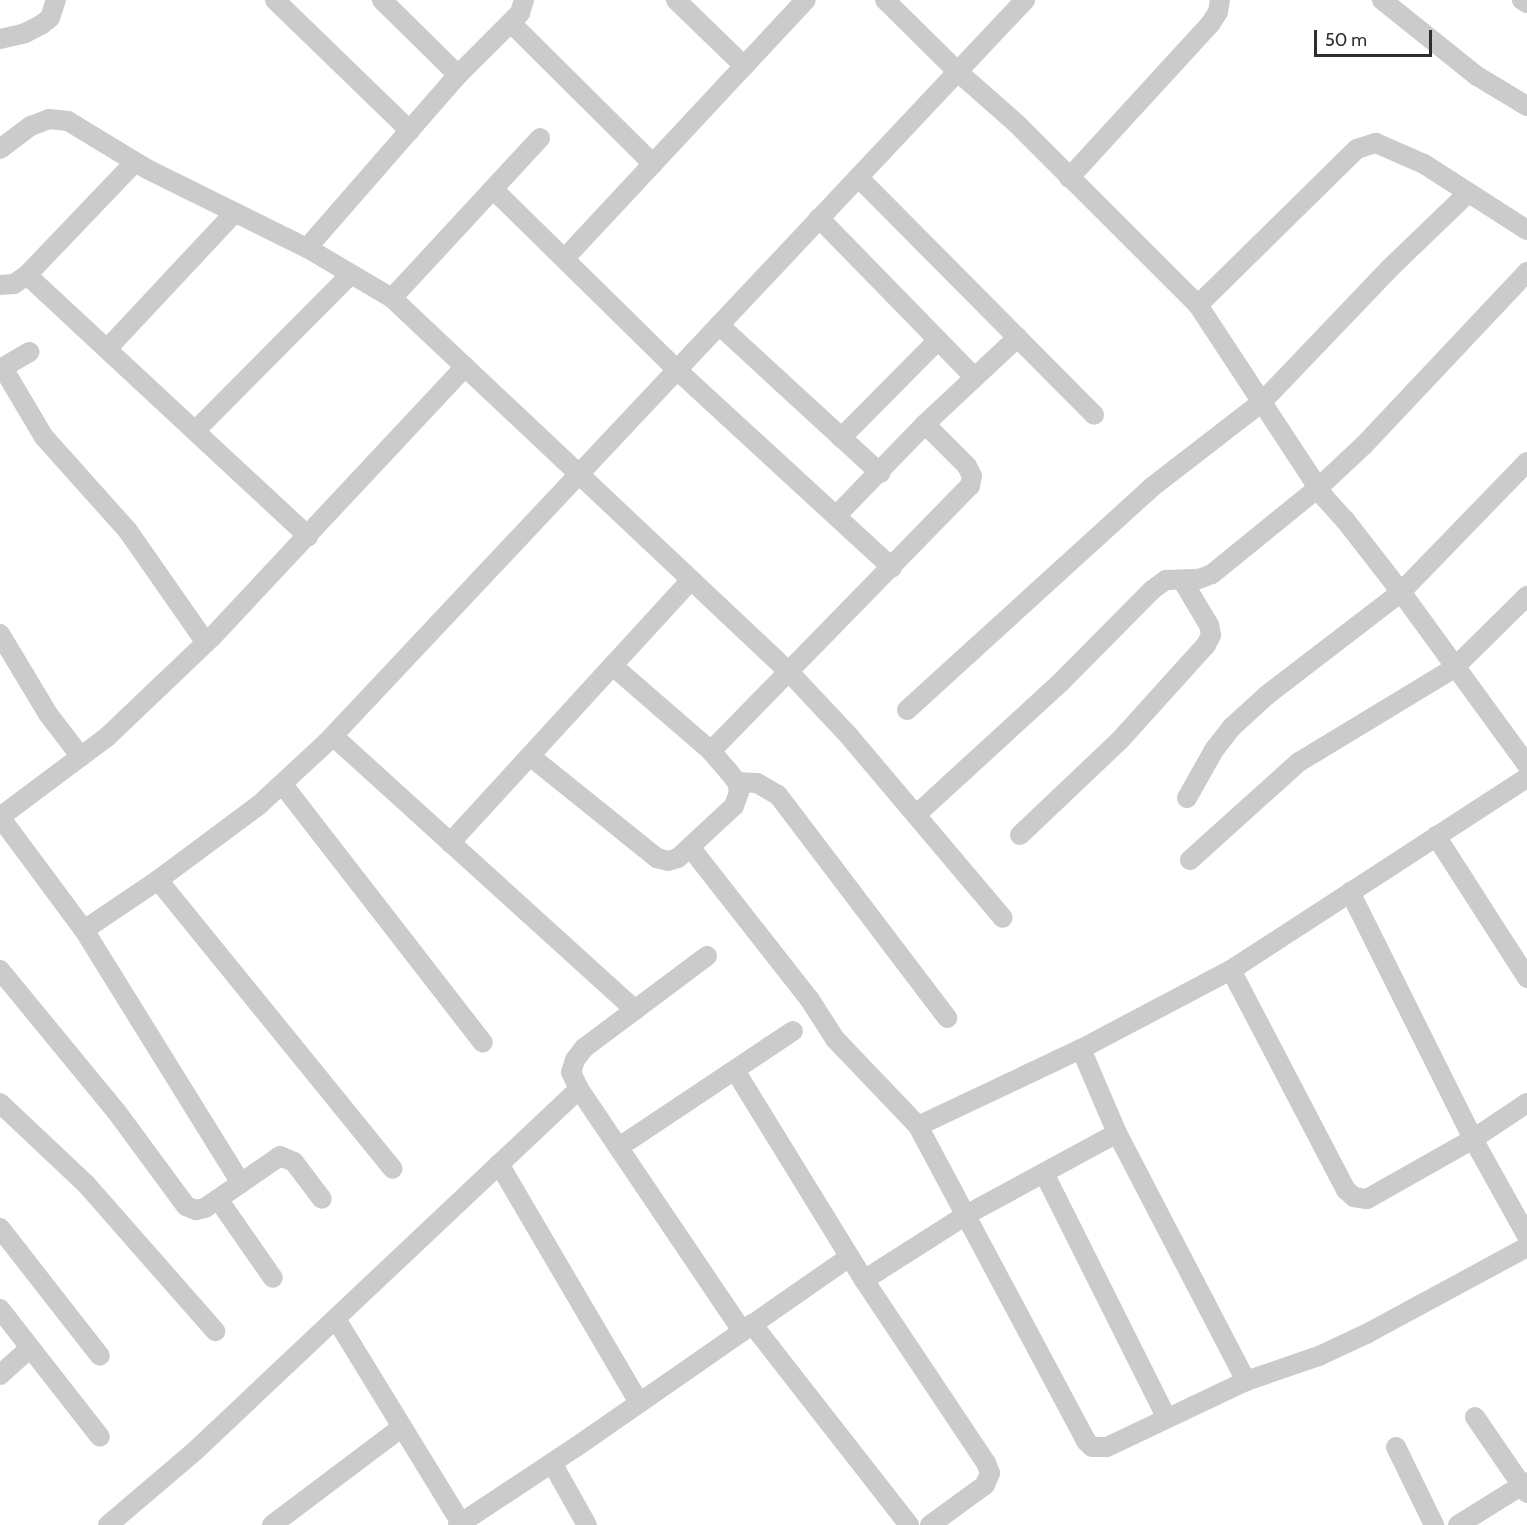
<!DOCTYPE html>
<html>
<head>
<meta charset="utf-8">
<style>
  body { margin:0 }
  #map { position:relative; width:1527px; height:1525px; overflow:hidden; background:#fff; font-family:Cabin,sans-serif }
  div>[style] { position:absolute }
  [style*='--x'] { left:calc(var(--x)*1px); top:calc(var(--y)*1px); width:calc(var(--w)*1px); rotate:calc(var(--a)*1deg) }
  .minor>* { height:20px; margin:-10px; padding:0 10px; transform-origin:10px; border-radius:10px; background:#cbcbcb }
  span { translate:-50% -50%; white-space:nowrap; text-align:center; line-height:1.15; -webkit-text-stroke:6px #fff; paint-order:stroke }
  .scale { position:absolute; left:1314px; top:30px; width:118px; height:27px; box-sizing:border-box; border:3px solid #2e2e2e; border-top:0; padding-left:8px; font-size:18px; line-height:21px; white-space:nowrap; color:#2e2e2e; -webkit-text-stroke:4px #fff; paint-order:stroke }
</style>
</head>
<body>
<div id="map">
  <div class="minor">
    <div style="--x:275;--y:0;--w:188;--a:44.1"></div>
    <div style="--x:676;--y:0;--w:95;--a:44.1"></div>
    <div style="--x:885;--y:0;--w:103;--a:44.6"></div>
    <div style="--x:958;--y:72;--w:79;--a:41.4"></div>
    <div style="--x:1017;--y:124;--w:256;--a:45"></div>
    <div style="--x:1198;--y:305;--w:231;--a:56.7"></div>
    <div style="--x:1325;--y:498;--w:30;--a:48"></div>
    <div style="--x:1345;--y:520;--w:91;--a:52.1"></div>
    <div style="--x:1401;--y:592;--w:214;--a:53.9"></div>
    <div style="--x:1382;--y:0;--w:122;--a:38.7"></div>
    <div style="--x:1477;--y:76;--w:58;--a:31"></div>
    <div style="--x:1522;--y:0;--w:6;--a:31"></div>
    <div style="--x:511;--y:23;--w:200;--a:44.8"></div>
    <div style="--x:0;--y:39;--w:26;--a:-13"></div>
    <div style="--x:25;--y:33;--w:18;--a:-27"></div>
    <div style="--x:41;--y:25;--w:11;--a:-38"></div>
    <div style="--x:50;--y:18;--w:19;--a:-72"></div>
    <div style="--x:458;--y:75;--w:88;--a:-45"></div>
    <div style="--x:520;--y:13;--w:14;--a:-73"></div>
    <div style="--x:0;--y:149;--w:39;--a:-37"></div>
    <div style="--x:31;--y:126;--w:19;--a:-21"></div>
    <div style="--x:49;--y:119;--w:19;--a:6"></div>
    <div style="--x:68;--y:121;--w:92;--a:31.3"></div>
    <div style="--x:147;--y:169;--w:178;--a:26.3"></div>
    <div style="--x:307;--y:248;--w:99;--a:30.5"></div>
    <div style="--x:392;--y:298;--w:545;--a:43.29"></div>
    <div style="--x:789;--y:672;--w:88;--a:46.8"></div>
    <div style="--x:849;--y:736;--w:238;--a:49.8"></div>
    <div style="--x:858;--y:177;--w:335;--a:45.2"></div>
    <div style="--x:1069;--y:178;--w:210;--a:-47.5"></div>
    <div style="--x:1211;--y:23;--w:13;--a:-58"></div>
    <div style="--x:1218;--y:12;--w:12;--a:-81"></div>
    <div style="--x:493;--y:189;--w:258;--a:44.5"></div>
    <div style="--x:677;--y:370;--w:292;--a:42.6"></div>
    <div style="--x:819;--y:218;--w:222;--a:45.7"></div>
    <div style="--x:307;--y:248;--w:230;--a:-48.9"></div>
    <div style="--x:458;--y:75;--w:107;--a:-135.4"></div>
    <div style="--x:565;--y:258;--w:353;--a:-47"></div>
    <div style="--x:27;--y:275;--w:384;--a:42.9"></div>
    <div style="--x:0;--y:285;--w:14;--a:-4"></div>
    <div style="--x:14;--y:284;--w:16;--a:-35"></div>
    <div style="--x:27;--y:275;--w:156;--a:-46.3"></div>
    <div style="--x:392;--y:298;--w:218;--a:-47.2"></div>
    <div style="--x:1198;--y:305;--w:223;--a:-44.5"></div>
    <div style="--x:1357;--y:149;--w:20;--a:-18"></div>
    <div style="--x:1376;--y:143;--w:52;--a:23.6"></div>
    <div style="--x:1424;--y:164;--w:122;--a:32.7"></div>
    <div style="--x:719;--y:325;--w:219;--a:42.6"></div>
    <div style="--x:107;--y:349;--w:187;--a:-46.9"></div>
    <div style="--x:3;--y:368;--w:80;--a:59.3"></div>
    <div style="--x:44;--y:437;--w:126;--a:48.2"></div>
    <div style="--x:128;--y:531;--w:136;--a:55.1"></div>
    <div style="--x:0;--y:369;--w:34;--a:-30"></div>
    <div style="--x:195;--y:431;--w:221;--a:-45.2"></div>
    <div style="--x:841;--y:438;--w:138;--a:-45.3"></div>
    <div style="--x:836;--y:516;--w:128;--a:-45.9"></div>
    <div style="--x:925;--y:424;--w:127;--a:-43.1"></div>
    <div style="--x:0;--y:634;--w:93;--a:59"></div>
    <div style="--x:48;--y:714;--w:54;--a:52.5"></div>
    <div style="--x:907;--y:710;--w:331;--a:-42.3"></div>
    <div style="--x:1152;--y:487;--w:139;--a:-37.7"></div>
    <div style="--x:1262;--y:402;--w:184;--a:-46.3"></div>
    <div style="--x:1389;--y:269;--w:110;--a:-43.9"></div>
    <div style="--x:333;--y:736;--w:408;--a:42.2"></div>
    <div style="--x:711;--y:751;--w:371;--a:-45.7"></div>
    <div style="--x:970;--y:486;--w:10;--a:-79"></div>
    <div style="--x:972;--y:476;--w:11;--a:-117"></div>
    <div style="--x:967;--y:466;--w:59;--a:-135"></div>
    <div style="--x:530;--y:756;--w:163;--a:38.8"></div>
    <div style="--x:657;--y:858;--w:11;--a:15"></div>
    <div style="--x:668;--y:861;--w:10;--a:-17"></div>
    <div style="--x:678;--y:858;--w:76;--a:-42.9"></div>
    <div style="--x:734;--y:806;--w:15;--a:-70"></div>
    <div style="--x:739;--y:792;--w:10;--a:-101"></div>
    <div style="--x:737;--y:782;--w:13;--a:-129"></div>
    <div style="--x:729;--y:772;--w:28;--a:-131"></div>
    <div style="--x:711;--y:751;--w:130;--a:-139.1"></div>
    <div style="--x:737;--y:782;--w:20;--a:3"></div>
    <div style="--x:757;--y:783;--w:24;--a:30"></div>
    <div style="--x:778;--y:795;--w:280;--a:52.8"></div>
    <div style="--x:283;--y:785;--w:326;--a:52.2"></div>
    <div style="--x:1187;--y:798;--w:55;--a:-60.6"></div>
    <div style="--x:1214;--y:750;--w:29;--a:-52"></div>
    <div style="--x:1232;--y:727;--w:47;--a:-42.4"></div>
    <div style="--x:1267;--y:695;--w:169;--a:-37.5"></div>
    <div style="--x:1401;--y:592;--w:181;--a:-45.9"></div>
    <div style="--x:917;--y:814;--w:193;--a:-42.5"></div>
    <div style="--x:1059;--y:684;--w:132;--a:-45.3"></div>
    <div style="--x:1152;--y:590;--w:17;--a:-36"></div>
    <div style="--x:1166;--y:580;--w:33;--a:-2"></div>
    <div style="--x:1199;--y:579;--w:14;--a:-21"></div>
    <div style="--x:1212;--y:574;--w:136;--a:-39.1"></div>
    <div style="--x:1318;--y:488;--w:63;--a:-43.1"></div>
    <div style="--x:1364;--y:445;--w:238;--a:-46.7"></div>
    <div style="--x:0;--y:817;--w:134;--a:-36.8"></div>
    <div style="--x:107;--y:737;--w:146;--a:-43.6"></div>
    <div style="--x:213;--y:636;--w:369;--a:-46.9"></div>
    <div style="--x:0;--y:817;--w:141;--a:53.4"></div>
    <div style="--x:84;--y:930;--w:298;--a:58.2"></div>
    <div style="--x:1020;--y:835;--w:139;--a:-43.5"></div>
    <div style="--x:1121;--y:739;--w:127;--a:-47.9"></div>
    <div style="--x:1206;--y:645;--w:11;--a:-63"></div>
    <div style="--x:1211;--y:635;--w:10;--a:-101"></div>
    <div style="--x:1209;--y:625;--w:52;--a:-121"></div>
    <div style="--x:1436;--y:836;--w:169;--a:57.3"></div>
    <div style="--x:450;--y:843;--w:357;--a:-47.5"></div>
    <div style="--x:690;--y:847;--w:194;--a:51.9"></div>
    <div style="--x:810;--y:1000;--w:46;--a:57.3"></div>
    <div style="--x:835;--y:1039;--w:120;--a:46.3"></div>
    <div style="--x:918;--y:1126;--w:357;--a:61.9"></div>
    <div style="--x:1086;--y:1441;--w:8;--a:45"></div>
    <div style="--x:1092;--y:1447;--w:15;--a:0"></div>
    <div style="--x:1107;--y:1447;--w:154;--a:-25.4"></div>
    <div style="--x:1246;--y:1381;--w:77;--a:-18.9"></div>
    <div style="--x:1319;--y:1356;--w:54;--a:-25.1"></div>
    <div style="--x:1368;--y:1333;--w:181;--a:-28.4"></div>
    <div style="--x:1190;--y:860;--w:147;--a:-42"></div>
    <div style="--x:1299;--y:762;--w:181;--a:-31.2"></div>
    <div style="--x:1454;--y:668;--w:103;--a:-44.6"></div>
    <div style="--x:158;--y:880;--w:372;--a:50.9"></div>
    <div style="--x:1350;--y:892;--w:276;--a:63.5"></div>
    <div style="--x:1473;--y:1139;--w:111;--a:60.9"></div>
    <div style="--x:84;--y:930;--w:89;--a:-34"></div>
    <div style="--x:158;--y:880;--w:126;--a:-36.6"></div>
    <div style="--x:259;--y:805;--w:93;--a:-42.8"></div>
    <div style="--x:327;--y:742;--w:1019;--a:-46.75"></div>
    <div style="--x:707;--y:956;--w:154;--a:143.2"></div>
    <div style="--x:584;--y:1048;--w:15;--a:127"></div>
    <div style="--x:575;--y:1060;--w:13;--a:108"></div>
    <div style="--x:571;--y:1072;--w:19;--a:65"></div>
    <div style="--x:579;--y:1089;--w:292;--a:56"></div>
    <div style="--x:0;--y:970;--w:183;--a:50.6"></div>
    <div style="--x:116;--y:1111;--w:118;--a:53.6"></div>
    <div style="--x:186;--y:1206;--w:11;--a:22"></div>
    <div style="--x:196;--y:1210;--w:9;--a:-13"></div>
    <div style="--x:205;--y:1208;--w:91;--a:-34.7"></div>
    <div style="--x:280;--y:1156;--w:15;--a:23"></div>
    <div style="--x:294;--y:1162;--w:46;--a:52.9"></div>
    <div style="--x:1231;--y:970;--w:248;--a:62.4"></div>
    <div style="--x:1346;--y:1190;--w:11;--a:41"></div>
    <div style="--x:1354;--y:1197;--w:13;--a:9"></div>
    <div style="--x:1367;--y:1199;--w:122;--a:-29.5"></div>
    <div style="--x:1473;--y:1139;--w:65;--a:-33.7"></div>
    <div style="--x:1081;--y:1049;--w:91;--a:66.8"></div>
    <div style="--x:1117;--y:1133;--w:280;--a:62.5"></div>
    <div style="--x:736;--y:1072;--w:244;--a:58.4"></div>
    <div style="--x:864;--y:1280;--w:220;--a:56.3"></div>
    <div style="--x:986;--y:1463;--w:11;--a:68"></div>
    <div style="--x:990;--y:1473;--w:13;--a:113"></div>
    <div style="--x:985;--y:1485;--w:68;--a:144"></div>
    <div style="--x:0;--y:1103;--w:118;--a:43.3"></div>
    <div style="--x:86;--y:1184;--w:196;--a:48.7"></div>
    <div style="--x:918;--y:1126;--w:180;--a:-25.3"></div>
    <div style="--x:1081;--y:1049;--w:170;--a:-27.8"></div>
    <div style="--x:1231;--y:970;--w:353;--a:-33"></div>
    <div style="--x:619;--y:1147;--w:209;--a:-33.7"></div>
    <div style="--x:499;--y:1164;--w:277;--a:59.6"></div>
    <div style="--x:1044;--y:1173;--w:273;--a:63.4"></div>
    <div style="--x:218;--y:1199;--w:96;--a:55.2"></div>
    <div style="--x:0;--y:1228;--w:162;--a:52"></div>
    <div style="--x:864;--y:1280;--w:121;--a:-32.5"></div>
    <div style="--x:966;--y:1215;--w:172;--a:-28.5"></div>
    <div style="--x:0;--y:1309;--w:162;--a:52"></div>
    <div style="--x:336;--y:1319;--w:241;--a:58.5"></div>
    <div style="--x:752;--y:1324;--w:255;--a:52"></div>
    <div style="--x:0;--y:1375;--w:40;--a:-42"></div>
    <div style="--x:1475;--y:1417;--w:92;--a:55.6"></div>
    <div style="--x:1396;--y:1447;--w:87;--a:64"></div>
    <div style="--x:552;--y:1463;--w:71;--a:60.6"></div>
    <div style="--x:108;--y:1525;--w:116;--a:-40.4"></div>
    <div style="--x:196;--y:1450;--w:526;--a:-43.31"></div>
    <div style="--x:272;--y:1525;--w:163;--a:-37"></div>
    <div style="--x:458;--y:1525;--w:141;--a:-33.5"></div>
    <div style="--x:576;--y:1447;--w:333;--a:-34.8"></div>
    <div style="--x:1458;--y:1525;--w:81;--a:-31.9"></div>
  </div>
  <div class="scale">50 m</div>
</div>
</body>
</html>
